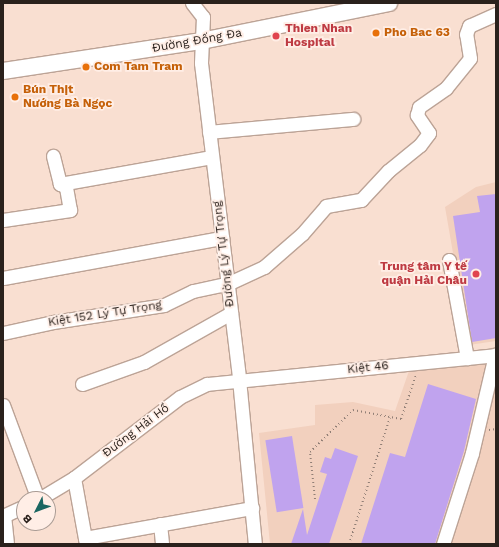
<!DOCTYPE html>
<html>
<head>
<meta charset="utf-8">
<style>
  body { margin:0 }
  #map { position:relative; width:499px; height:547px; overflow:hidden; background:#f9dfd1; font-family:"Work Sans",sans-serif }
  div>[style] { position:absolute }
  [style*='--x'] { left:calc(var(--x)*1px); top:calc(var(--y)*1px); width:calc(var(--w)*1px); rotate:calc(var(--a)*1deg) }
  .built>* { inset:0; background:#f2d0be }
  .building>* { inset:0; background:#c0a3ee; transform-origin:0 0 }
  .path>* { height:2px; margin-top:-1px; transform-origin:0; background:repeating-linear-gradient(90deg,#917f76 0 1px,transparent 0 4px) }
  .roads { filter:drop-shadow(1px 0 #bca396) drop-shadow(-1px 0 #bca396) drop-shadow(0 1px #bca396) drop-shadow(0 -1px #bca396) }
  .minor>* { height:13px; margin:-6.5px; padding:0 6.5px; transform-origin:6.5px; border-radius:6.5px; background:#fff }
  .major>* { height:16px; margin:-8px; padding:0 8px; transform-origin:8px; border-radius:8px; background:#fff }
  .dots>* { width:11px; height:11px; translate:-50% -50%; box-sizing:border-box; border:2px solid #ffeee6; border-radius:50% }
  span { translate:-50% -50%; white-space:nowrap; text-align:center; line-height:1.15; -webkit-text-stroke:3.5px #ffeee6; paint-order:stroke }
  .health-label { font-size:12px; color:#be3a42; font-weight:700 }
  .left { translate:0 -50%; text-align:left }
  .right { translate:-100% -50%; text-align:right }
  .food-label { font-size:12px; color:#c56008; font-weight:700 }
  .street-label { font-size:12px; color:#2a211c }
  .frame { position:absolute; inset:0; border:4px solid #2a211c; pointer-events:none }
  .north { position:absolute; left:16px; top:491px; width:40px; height:40px; box-sizing:border-box; background:#ffeee6; border:1px solid #aa9c95; border-radius:50%; rotate:228deg; font-size:11px; font-weight:700; line-height:16px; text-align:center; color:#2a211c }
  .north::after { content:''; display:block; margin:auto; width:14px; height:18px; background:#1a6661; clip-path:polygon(50% 0,100% 100%,50% 72%,0 100%) }
</style>
</head>
<body>
<div id="map">
  <div class="built">
    <div style="clip-path:polygon(496px 182px,496px 341px,469px 345px,445px 207px,476px 187px)"></div>
    <div style="clip-path:polygon(496px 360px,496px 544px,270px 544px,259px 433px,315px 425px,315px 405px,353px 402px,395px 411px,410px 368px)"></div>
  </div>
  <div class="building">
    <div style="clip-path:polygon(496px 194px,496px 338px,472px 342px,453px 216px,480px 212px,477px 196px)"></div>
    <div style="clip-path:polygon(428px 384px,476px 399px,464px 451px,435px 544px,361px 544px,390px 453px,405px 457px)"></div>
    <div style="left:292px;top:436px;width:73px;height:27px;rotate:81deg"></div>
    <div style="clip-path:polygon(335px 448px,358px 456px,329px 544px,291px 544px,303px 509px,307px 535px,327px 474px,320px 472px,325px 457px,331px 459px)"></div>
  </div>
  <div class="path">
    <div style="--x:489;--y:430;--w:7;--a:-8"></div>
    <div style="--x:315;--y:499;--w:47;--a:-96.1"></div>
    <div style="--x:310;--y:452;--w:60;--a:-44.3"></div>
    <div style="--x:353;--y:410;--w:49;--a:10.6"></div>
    <div style="--x:401;--y:419;--w:46;--a:-71.2"></div>
    <div style="--x:349;--y:544;--w:133;--a:-72.1"></div>
  </div>
  <div class="roads">
    <div class="minor">
      <div style="--x:192;--y:3;--w:18;--a:52"></div>
      <div style="--x:203;--y:17;--w:46;--a:92.5"></div>
      <div style="--x:201;--y:63;--w:318;--a:83.1"></div>
      <div style="--x:239;--y:379;--w:166;--a:84.5"></div>
      <div style="--x:209;--y:132;--w:145;--a:-5.2"></div>
      <div style="--x:60;--y:184;--w:154;--a:-10.1"></div>
      <div style="--x:3;--y:220;--w:68;--a:-8.5"></div>
      <div style="--x:70;--y:210;--w:23;--a:-100"></div>
      <div style="--x:66;--y:187;--w:7;--a:-153"></div>
      <div style="--x:60;--y:184;--w:29;--a:-104"></div>
      <div style="--x:449;--y:260;--w:100;--a:79.6"></div>
      <div style="--x:3;--y:278;--w:223;--a:-10.4"></div>
      <div style="--x:3;--y:333;--w:51;--a:-12.4"></div>
      <div style="--x:53;--y:322;--w:112;--a:-8.7"></div>
      <div style="--x:164;--y:305;--w:32;--a:-26"></div>
      <div style="--x:193;--y:291;--w:35;--a:-12"></div>
      <div style="--x:227;--y:284;--w:41;--a:-24.7"></div>
      <div style="--x:264;--y:267;--w:50;--a:-41"></div>
      <div style="--x:302;--y:234;--w:37;--a:-49"></div>
      <div style="--x:326;--y:206;--w:36;--a:-10"></div>
      <div style="--x:361;--y:200;--w:40;--a:-47"></div>
      <div style="--x:388;--y:171;--w:41;--a:-39.1"></div>
      <div style="--x:420;--y:145;--w:15;--a:-53"></div>
      <div style="--x:429;--y:133;--w:22;--a:-124"></div>
      <div style="--x:417;--y:115;--w:8;--a:-76"></div>
      <div style="--x:419;--y:107;--w:33;--a:-35"></div>
      <div style="--x:446;--y:88;--w:38;--a:-51"></div>
      <div style="--x:470;--y:58;--w:24;--a:-99"></div>
      <div style="--x:466;--y:34;--w:9;--a:-69"></div>
      <div style="--x:469;--y:26;--w:30;--a:-24"></div>
      <div style="--x:82;--y:384;--w:66;--a:-19.5"></div>
      <div style="--x:144;--y:362;--w:100;--a:-29.4"></div>
      <div style="--x:3;--y:405;--w:100;--a:69.6"></div>
      <div style="--x:74;--y:478;--w:67;--a:79.7"></div>
      <div style="--x:39;--y:499;--w:41;--a:-31"></div>
      <div style="--x:74;--y:478;--w:133;--a:-37.4"></div>
      <div style="--x:180;--y:397;--w:30;--a:-26"></div>
      <div style="--x:207;--y:384;--w:290;--a:-5.7"></div>
      <div style="--x:4;--y:515;--w:29;--a:84"></div>
      <div style="--x:3;--y:516;--w:23;--a:-25"></div>
      <div style="--x:160;--y:524;--w:20;--a:84"></div>
      <div style="--x:85;--y:538;--w:170;--a:-10.2"></div>
      <div style="--x:443;--y:544;--w:96;--a:-72.3"></div>
      <div style="--x:472;--y:453;--w:101;--a:-76.8"></div>
    </div>
    <div class="major">
      <div style="--x:3;--y:71;--w:200;--a:-8.6"></div>
      <div style="--x:201;--y:41;--w:192;--a:-11.4"></div>
    </div>
  </div>
  <div class="dots">
    <div style="left:376px;top:33px;background:#e8710a"></div>
    <div style="left:276px;top:36px;background:#e0444e"></div>
    <div style="left:86px;top:67px;background:#e8710a"></div>
    <div style="left:15px;top:97px;background:#e8710a"></div>
    <div style="left:476px;top:274px;background:#e0444e"></div>
  </div>
  <div class="health-label">
    <span class="left" style="left:285px;top:36px">Thien Nhan<br>Hospital</span>
    <span class="right" style="left:467px;top:274px">Trung tâm Y tế<br>quận Hải Châu</span>
  </div>
  <div class="food-label">
    <span class="left" style="left:384px;top:33px">Pho Bac 63</span>
    <span class="left" style="left:94px;top:67px">Com Tam Tram</span>
    <span class="left" style="left:23px;top:97px">Bún Thịt<br>Nướng Bà Ngọc</span>
  </div>
  <div class="street-label">
    <span style="left:197px;top:41px;rotate:-10deg">Đường Đống Đa</span>
    <span style="left:224px;top:254px;rotate:-97deg">Đường Lý Tự Trọng</span>
    <span style="left:105px;top:314px;rotate:-9deg">Kiệt 152 Lý Tự Trọng</span>
    <span style="left:368px;top:368px;rotate:-6deg">Kiệt 46</span>
    <span style="left:136px;top:431px;rotate:-37deg">Đường Hải Hồ</span>
  </div>
  <div class="frame"></div>
  <div class="north">B</div>
</div>
</body>
</html>
